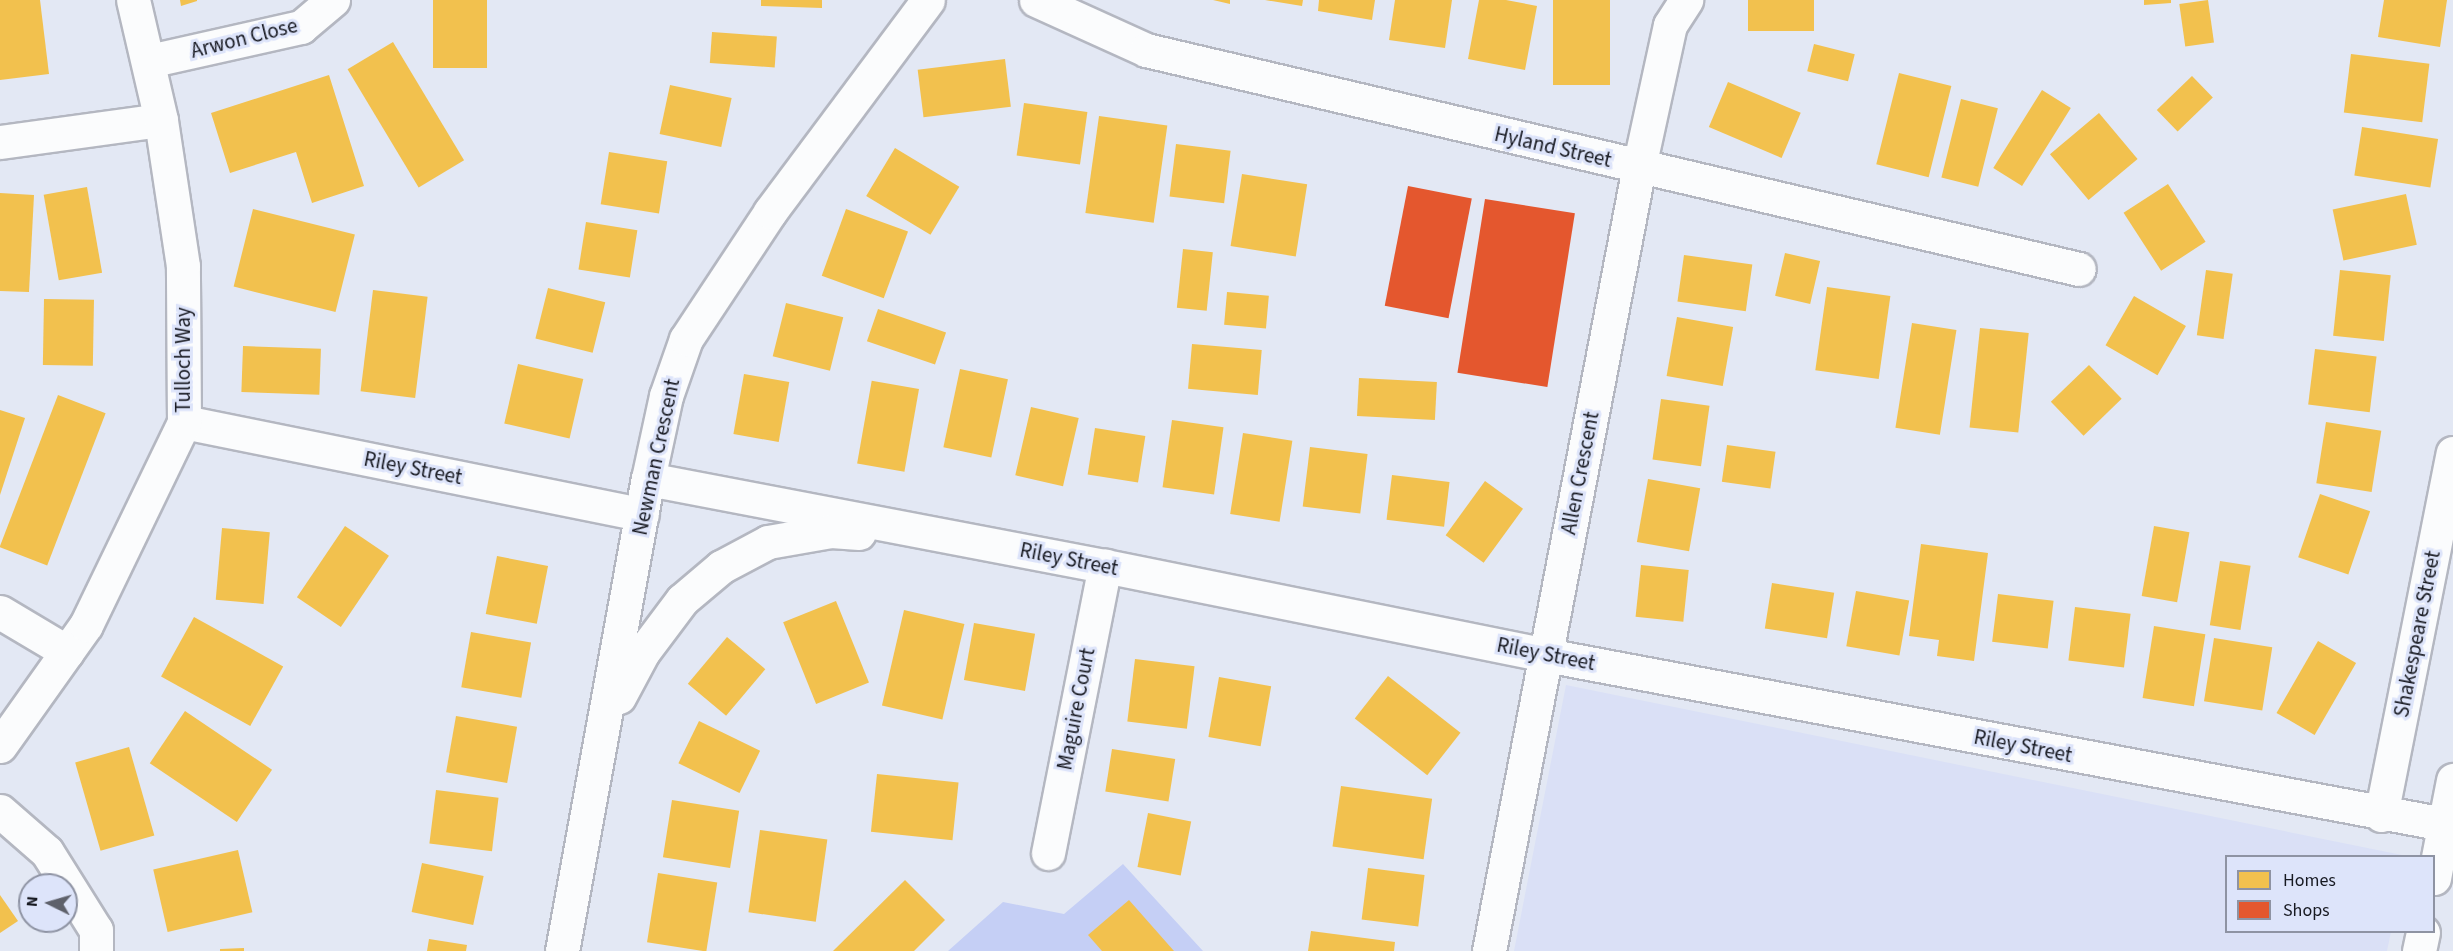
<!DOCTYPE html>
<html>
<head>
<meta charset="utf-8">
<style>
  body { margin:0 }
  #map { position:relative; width:2453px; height:951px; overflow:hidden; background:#e3e8f4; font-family:"Source Sans 3",sans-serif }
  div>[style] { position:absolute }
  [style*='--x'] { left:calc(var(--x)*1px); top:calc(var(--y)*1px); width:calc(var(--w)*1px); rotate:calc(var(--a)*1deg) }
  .built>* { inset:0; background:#dae0f6 }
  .green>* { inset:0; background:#c5cff5 }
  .homes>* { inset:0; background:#f2c14e; transform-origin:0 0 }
  .shops>* { inset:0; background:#e4572e; transform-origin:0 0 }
  .roads { filter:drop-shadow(2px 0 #b4b7c1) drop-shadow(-2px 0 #b4b7c1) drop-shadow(0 2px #b4b7c1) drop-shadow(0 -2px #b4b7c1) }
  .minor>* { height:33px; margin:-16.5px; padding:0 16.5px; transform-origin:16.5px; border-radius:16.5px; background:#fbfcfd }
  .tertiary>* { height:33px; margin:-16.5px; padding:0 16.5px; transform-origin:16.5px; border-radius:16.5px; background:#fbfcfd }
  span { translate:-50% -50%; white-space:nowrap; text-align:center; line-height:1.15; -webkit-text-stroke:6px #dde4fa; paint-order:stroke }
  .street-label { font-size:21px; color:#171921 }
  .legend { position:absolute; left:2225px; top:855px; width:210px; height:78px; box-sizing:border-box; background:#dde4fa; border:2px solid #8e93a3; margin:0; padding:8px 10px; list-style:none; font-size:18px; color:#171921 }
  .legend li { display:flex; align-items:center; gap:12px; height:30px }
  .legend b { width:30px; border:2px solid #8e93a3 }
  .north { position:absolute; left:18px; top:873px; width:60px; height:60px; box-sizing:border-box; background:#dde4fa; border:2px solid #8e93a3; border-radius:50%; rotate:275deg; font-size:16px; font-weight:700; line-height:24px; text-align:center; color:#171921 }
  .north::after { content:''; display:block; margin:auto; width:21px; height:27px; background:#5e616b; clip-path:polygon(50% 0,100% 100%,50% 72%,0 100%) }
</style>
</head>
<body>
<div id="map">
  <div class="built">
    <div style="clip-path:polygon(1566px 685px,2407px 856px,2226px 856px,2226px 932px,2391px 932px,2387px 951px,1514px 951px)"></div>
  </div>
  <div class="green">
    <div style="clip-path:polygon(1123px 864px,1203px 951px,948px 951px,1003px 902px,1064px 914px)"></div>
  </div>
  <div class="homes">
    <div style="clip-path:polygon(0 0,40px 0,49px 74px,0 80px)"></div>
    <div style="clip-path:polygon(180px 0,197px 0,197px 1px,181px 6px)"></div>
    <div style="left:433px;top:0;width:54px;height:68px"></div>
    <div style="clip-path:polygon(761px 0,822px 0,822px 8px,761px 6px)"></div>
    <div style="clip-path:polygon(1213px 0,1230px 0,1230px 4px)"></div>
    <div style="clip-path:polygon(1265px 0,1303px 0,1302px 6px)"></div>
    <div style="clip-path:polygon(1319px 0,1375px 0,1372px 20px,1318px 11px)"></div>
    <div style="clip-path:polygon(1395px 0,1452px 0,1445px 48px,1389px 40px)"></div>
    <div style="clip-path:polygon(1479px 0,1506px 0,1537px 6px,1525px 70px,1468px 59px)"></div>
    <div style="left:1553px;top:0;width:57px;height:85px"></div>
    <div style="left:1748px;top:0;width:66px;height:31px"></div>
    <div style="clip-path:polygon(2144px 0,2171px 0,2171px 3px,2144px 5px)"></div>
    <div style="left:2208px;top:0;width:43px;height:29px;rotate:82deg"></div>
    <div style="clip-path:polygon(2384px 0,2447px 0,2440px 47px,2378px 37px)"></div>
    <div style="left:712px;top:32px;width:65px;height:31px;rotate:4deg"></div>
    <div style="left:393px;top:42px;width:138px;height:53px;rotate:59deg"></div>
    <div style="left:1814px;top:44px;width:42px;height:28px;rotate:14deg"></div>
    <div style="left:2351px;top:54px;width:79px;height:59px;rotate:7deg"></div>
    <div style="left:1005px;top:59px;width:48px;height:88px;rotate:83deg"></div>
    <div style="left:1899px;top:73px;width:54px;height:94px;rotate:14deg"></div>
    <div style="clip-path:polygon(329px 75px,364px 186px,312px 203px,296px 152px,230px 173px,211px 113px)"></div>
    <div style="left:2192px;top:76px;width:30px;height:49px;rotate:46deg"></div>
    <div style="left:1728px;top:82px;width:79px;height:49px;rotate:23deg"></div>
    <div style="left:670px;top:85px;width:63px;height:50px;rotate:12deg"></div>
    <div style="left:2042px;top:90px;width:34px;height:92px;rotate:32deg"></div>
    <div style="left:1961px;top:99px;width:38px;height:81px;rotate:14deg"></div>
    <div style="left:1024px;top:103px;width:64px;height:53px;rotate:8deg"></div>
    <div style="left:2099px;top:113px;width:60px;height:64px;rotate:50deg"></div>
    <div style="left:1099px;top:116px;width:69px;height:98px;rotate:8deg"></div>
    <div style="left:2362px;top:127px;width:77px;height:49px;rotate:9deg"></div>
    <div style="left:1176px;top:144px;width:55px;height:53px;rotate:7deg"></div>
    <div style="left:895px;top:148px;width:75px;height:56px;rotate:31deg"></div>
    <div style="left:609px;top:152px;width:59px;height:53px;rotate:9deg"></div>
    <div style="left:1242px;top:174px;width:66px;height:73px;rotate:9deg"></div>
    <div style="left:2168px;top:184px;width:69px;height:53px;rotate:57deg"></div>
    <div style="left:87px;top:187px;width:87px;height:44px;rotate:80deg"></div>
    <div style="clip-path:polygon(0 193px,34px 195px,29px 292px,0 291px)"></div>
    <div style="left:2406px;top:194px;width:52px;height:75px;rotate:78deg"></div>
    <div style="left:253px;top:209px;width:105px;height:80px;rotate:14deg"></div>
    <div style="left:846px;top:209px;width:66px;height:71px;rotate:20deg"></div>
    <div style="left:586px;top:222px;width:52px;height:48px;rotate:9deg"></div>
    <div style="left:1183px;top:249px;width:30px;height:59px;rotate:6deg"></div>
    <div style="left:1785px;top:253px;width:36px;height:44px;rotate:13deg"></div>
    <div style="left:1684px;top:255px;width:69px;height:47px;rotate:8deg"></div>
    <div style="left:2206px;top:270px;width:27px;height:66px;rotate:8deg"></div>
    <div style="left:2340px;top:270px;width:51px;height:66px;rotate:6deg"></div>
    <div style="left:1827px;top:287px;width:64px;height:84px;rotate:8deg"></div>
    <div style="left:548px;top:288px;width:59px;height:52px;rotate:14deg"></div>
    <div style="left:373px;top:290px;width:55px;height:102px;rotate:7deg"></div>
    <div style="left:1227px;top:292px;width:42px;height:33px;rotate:5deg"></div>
    <div style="left:2134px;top:296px;width:60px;height:57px;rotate:30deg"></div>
    <div style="left:44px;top:299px;width:50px;height:66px;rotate:1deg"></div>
    <div style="left:786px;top:303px;width:59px;height:55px;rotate:14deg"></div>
    <div style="left:878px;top:309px;width:72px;height:34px;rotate:19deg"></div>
    <div style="left:1677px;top:317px;width:57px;height:60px;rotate:10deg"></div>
    <div style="left:1912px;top:323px;width:45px;height:106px;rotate:9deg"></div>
    <div style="left:1980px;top:328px;width:49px;height:100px;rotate:6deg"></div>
    <div style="left:1192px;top:344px;width:70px;height:45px;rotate:5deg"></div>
    <div style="left:243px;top:346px;width:78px;height:46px;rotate:2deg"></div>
    <div style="left:2315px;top:349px;width:62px;height:56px;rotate:7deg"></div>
    <div style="left:518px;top:364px;width:67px;height:61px;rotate:13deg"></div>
    <div style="left:2089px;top:365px;width:47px;height:53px;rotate:46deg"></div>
    <div style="left:960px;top:369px;width:49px;height:80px;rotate:12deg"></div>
    <div style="left:744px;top:374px;width:46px;height:61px;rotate:10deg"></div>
    <div style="left:1359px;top:378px;width:78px;height:38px;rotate:3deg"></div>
    <div style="left:919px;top:389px;width:84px;height:48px;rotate:100deg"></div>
    <div style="left:58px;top:395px;width:51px;height:163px;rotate:21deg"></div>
    <div style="left:1661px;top:399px;width:49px;height:61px;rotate:8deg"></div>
    <div style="left:1031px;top:407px;width:49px;height:70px;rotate:13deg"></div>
    <div style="clip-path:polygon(0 410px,25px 418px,0 495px)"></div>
    <div style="left:1172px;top:420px;width:52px;height:68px;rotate:8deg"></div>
    <div style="left:2326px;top:422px;width:56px;height:62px;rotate:9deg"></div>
    <div style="left:1095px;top:428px;width:51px;height:47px;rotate:9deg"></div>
    <div style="left:1243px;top:433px;width:50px;height:82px;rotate:9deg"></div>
    <div style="left:1727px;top:445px;width:49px;height:37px;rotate:8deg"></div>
    <div style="left:1310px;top:447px;width:58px;height:60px;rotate:7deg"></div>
    <div style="left:1392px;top:475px;width:58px;height:45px;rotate:7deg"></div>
    <div style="left:1648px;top:479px;width:53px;height:64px;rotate:10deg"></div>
    <div style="left:1485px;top:481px;width:47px;height:67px;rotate:36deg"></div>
    <div style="left:2320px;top:494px;width:53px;height:67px;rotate:19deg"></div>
    <div style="left:345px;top:526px;width:53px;height:86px;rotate:34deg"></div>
    <div style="left:2154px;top:526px;width:36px;height:71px;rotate:10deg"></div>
    <div style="left:222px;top:528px;width:48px;height:72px;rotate:5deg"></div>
    <div style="clip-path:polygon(1921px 544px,1988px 553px,1974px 661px,1937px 656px,1939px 640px,1909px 636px)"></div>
    <div style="left:497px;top:556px;width:52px;height:59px;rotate:11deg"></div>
    <div style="left:2220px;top:561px;width:31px;height:65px;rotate:9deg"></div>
    <div style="left:1641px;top:565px;width:48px;height:52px;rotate:6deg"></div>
    <div style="left:1772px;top:583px;width:63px;height:46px;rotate:9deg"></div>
    <div style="left:1856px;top:591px;width:54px;height:56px;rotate:10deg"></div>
    <div style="left:1998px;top:594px;width:56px;height:48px;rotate:7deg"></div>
    <div style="left:836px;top:601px;width:88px;height:57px;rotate:68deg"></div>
    <div style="left:2075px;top:607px;width:56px;height:54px;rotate:7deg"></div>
    <div style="left:904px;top:610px;width:62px;height:98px;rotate:13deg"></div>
    <div style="left:194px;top:617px;width:102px;height:68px;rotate:29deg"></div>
    <div style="left:974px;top:623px;width:62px;height:58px;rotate:10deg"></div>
    <div style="left:2154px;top:626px;width:52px;height:73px;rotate:9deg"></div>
    <div style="left:471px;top:632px;width:61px;height:56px;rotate:10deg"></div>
    <div style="left:727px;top:637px;width:50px;height:61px;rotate:40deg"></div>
    <div style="left:2214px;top:638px;width:59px;height:64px;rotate:9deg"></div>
    <div style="left:2318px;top:641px;width:44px;height:83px;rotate:30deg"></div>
    <div style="left:1135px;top:659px;width:60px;height:63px;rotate:7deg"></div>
    <div style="left:1388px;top:676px;width:92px;height:54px;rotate:38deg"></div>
    <div style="left:1219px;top:677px;width:53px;height:61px;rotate:10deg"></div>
    <div style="left:185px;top:711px;width:105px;height:63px;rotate:34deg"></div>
    <div style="left:456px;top:716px;width:62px;height:57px;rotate:10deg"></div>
    <div style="left:699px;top:721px;width:68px;height:47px;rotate:26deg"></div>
    <div style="left:129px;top:747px;width:92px;height:56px;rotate:74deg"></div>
    <div style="left:1112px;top:749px;width:64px;height:43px;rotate:9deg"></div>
    <div style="left:877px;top:774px;width:82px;height:58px;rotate:6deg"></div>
    <div style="left:1341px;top:786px;width:92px;height:61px;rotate:8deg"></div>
    <div style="left:436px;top:790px;width:63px;height:54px;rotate:7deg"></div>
    <div style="left:672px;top:800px;width:68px;height:58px;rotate:9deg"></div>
    <div style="left:1148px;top:813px;width:44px;height:55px;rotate:11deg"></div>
    <div style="left:760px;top:830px;width:68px;height:83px;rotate:8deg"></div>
    <div style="left:238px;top:850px;width:64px;height:87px;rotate:77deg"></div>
    <div style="left:422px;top:863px;width:63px;height:50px;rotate:12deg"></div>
    <div style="left:1368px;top:868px;width:57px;height:52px;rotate:7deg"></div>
    <div style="left:658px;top:873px;width:60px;height:70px;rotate:9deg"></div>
    <div style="clip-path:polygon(905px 880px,945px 920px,914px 951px,833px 951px)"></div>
    <div style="clip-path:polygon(0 895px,18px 921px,0 933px)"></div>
    <div style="clip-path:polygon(1129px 900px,1174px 951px,1102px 951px,1088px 935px)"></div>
    <div style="clip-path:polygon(1311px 931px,1395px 942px,1394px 951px,1308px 951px)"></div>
    <div style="clip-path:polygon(429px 939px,467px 945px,466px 951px,427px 951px)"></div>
    <div style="clip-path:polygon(244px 948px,244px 951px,220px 951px,220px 949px)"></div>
  </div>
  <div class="shops">
    <div style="left:1408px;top:186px;width:65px;height:122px;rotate:11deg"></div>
    <div style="left:1485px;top:199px;width:91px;height:176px;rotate:9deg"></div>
  </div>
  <div class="roads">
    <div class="minor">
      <div style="--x:1036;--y:0;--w:121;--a:24.4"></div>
      <div style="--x:1146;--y:50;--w:958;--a:13.21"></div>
      <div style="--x:149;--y:61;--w:156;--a:-12.6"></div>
      <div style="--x:301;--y:27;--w:42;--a:-40.2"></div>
      <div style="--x:0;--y:142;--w:162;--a:-7.8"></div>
      <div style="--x:184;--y:422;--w:467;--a:11.4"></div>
      <div style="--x:648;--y:479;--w:465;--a:10.8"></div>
      <div style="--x:1105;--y:566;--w:450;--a:11.4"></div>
      <div style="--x:1546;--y:655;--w:914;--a:10.66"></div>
      <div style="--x:0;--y:612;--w:78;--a:30.8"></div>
      <div style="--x:619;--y:697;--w:51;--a:-61.9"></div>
      <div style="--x:643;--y:652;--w:65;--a:-53.1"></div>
      <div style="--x:682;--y:600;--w:51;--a:-40.2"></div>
      <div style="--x:721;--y:567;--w:53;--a:-28"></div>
      <div style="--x:768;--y:542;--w:64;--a:-9.9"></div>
      <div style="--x:831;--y:531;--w:28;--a:4"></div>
      <div style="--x:0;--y:746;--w:148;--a:-54.6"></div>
      <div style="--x:86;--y:625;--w:225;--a:-64.2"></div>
      <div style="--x:184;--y:422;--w:156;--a:-90.4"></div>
      <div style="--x:183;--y:266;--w:148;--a:-98.6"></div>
      <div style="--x:161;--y:120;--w:123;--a:-103.1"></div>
      <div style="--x:0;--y:811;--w:62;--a:41.1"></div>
      <div style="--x:47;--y:852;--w:92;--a:57.9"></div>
      <div style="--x:96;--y:930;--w:21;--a:90"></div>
      <div style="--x:2381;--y:815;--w:369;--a:-78.8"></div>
      <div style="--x:1048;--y:853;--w:293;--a:-78.8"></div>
      <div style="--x:562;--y:951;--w:480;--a:-79.7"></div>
      <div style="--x:648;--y:479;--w:85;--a:-77.8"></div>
      <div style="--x:666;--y:396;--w:60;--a:-70.7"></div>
      <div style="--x:686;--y:339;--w:152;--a:-56.5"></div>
      <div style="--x:770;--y:212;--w:264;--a:-53.3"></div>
      <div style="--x:1489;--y:951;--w:798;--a:-79.17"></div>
      <div style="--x:1639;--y:167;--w:145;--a:-77.7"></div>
      <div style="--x:1670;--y:25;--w:30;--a:-57"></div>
    </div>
    <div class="tertiary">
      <div style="--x:2434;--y:878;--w:100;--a:-79"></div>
      <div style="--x:2419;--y:951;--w:19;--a:-78"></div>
    </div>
  </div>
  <div class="street-label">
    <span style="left:244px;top:38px;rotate:-14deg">Arwon Close</span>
    <span style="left:1553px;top:147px;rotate:13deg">Hyland Street</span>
    <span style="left:183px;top:360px;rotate:-90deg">Tulloch Way</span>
    <span style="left:656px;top:457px;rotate:-78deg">Newman Crescent</span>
    <span style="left:413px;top:468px;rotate:11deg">Riley Street</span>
    <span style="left:1580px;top:473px;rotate:-79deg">Allen Crescent</span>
    <span style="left:1069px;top:559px;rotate:11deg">Riley Street</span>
    <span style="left:2417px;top:634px;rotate:-79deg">Shakespeare Street</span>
    <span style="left:1546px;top:654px;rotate:11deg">Riley Street</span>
    <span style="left:1076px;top:709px;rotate:-79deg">Maguire Court</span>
    <span style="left:2023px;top:746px;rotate:11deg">Riley Street</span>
  </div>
  <ul class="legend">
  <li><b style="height:16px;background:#f2c14e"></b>Homes</li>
  <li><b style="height:16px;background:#e4572e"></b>Shops</li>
  </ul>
  <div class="north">N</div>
</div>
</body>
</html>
